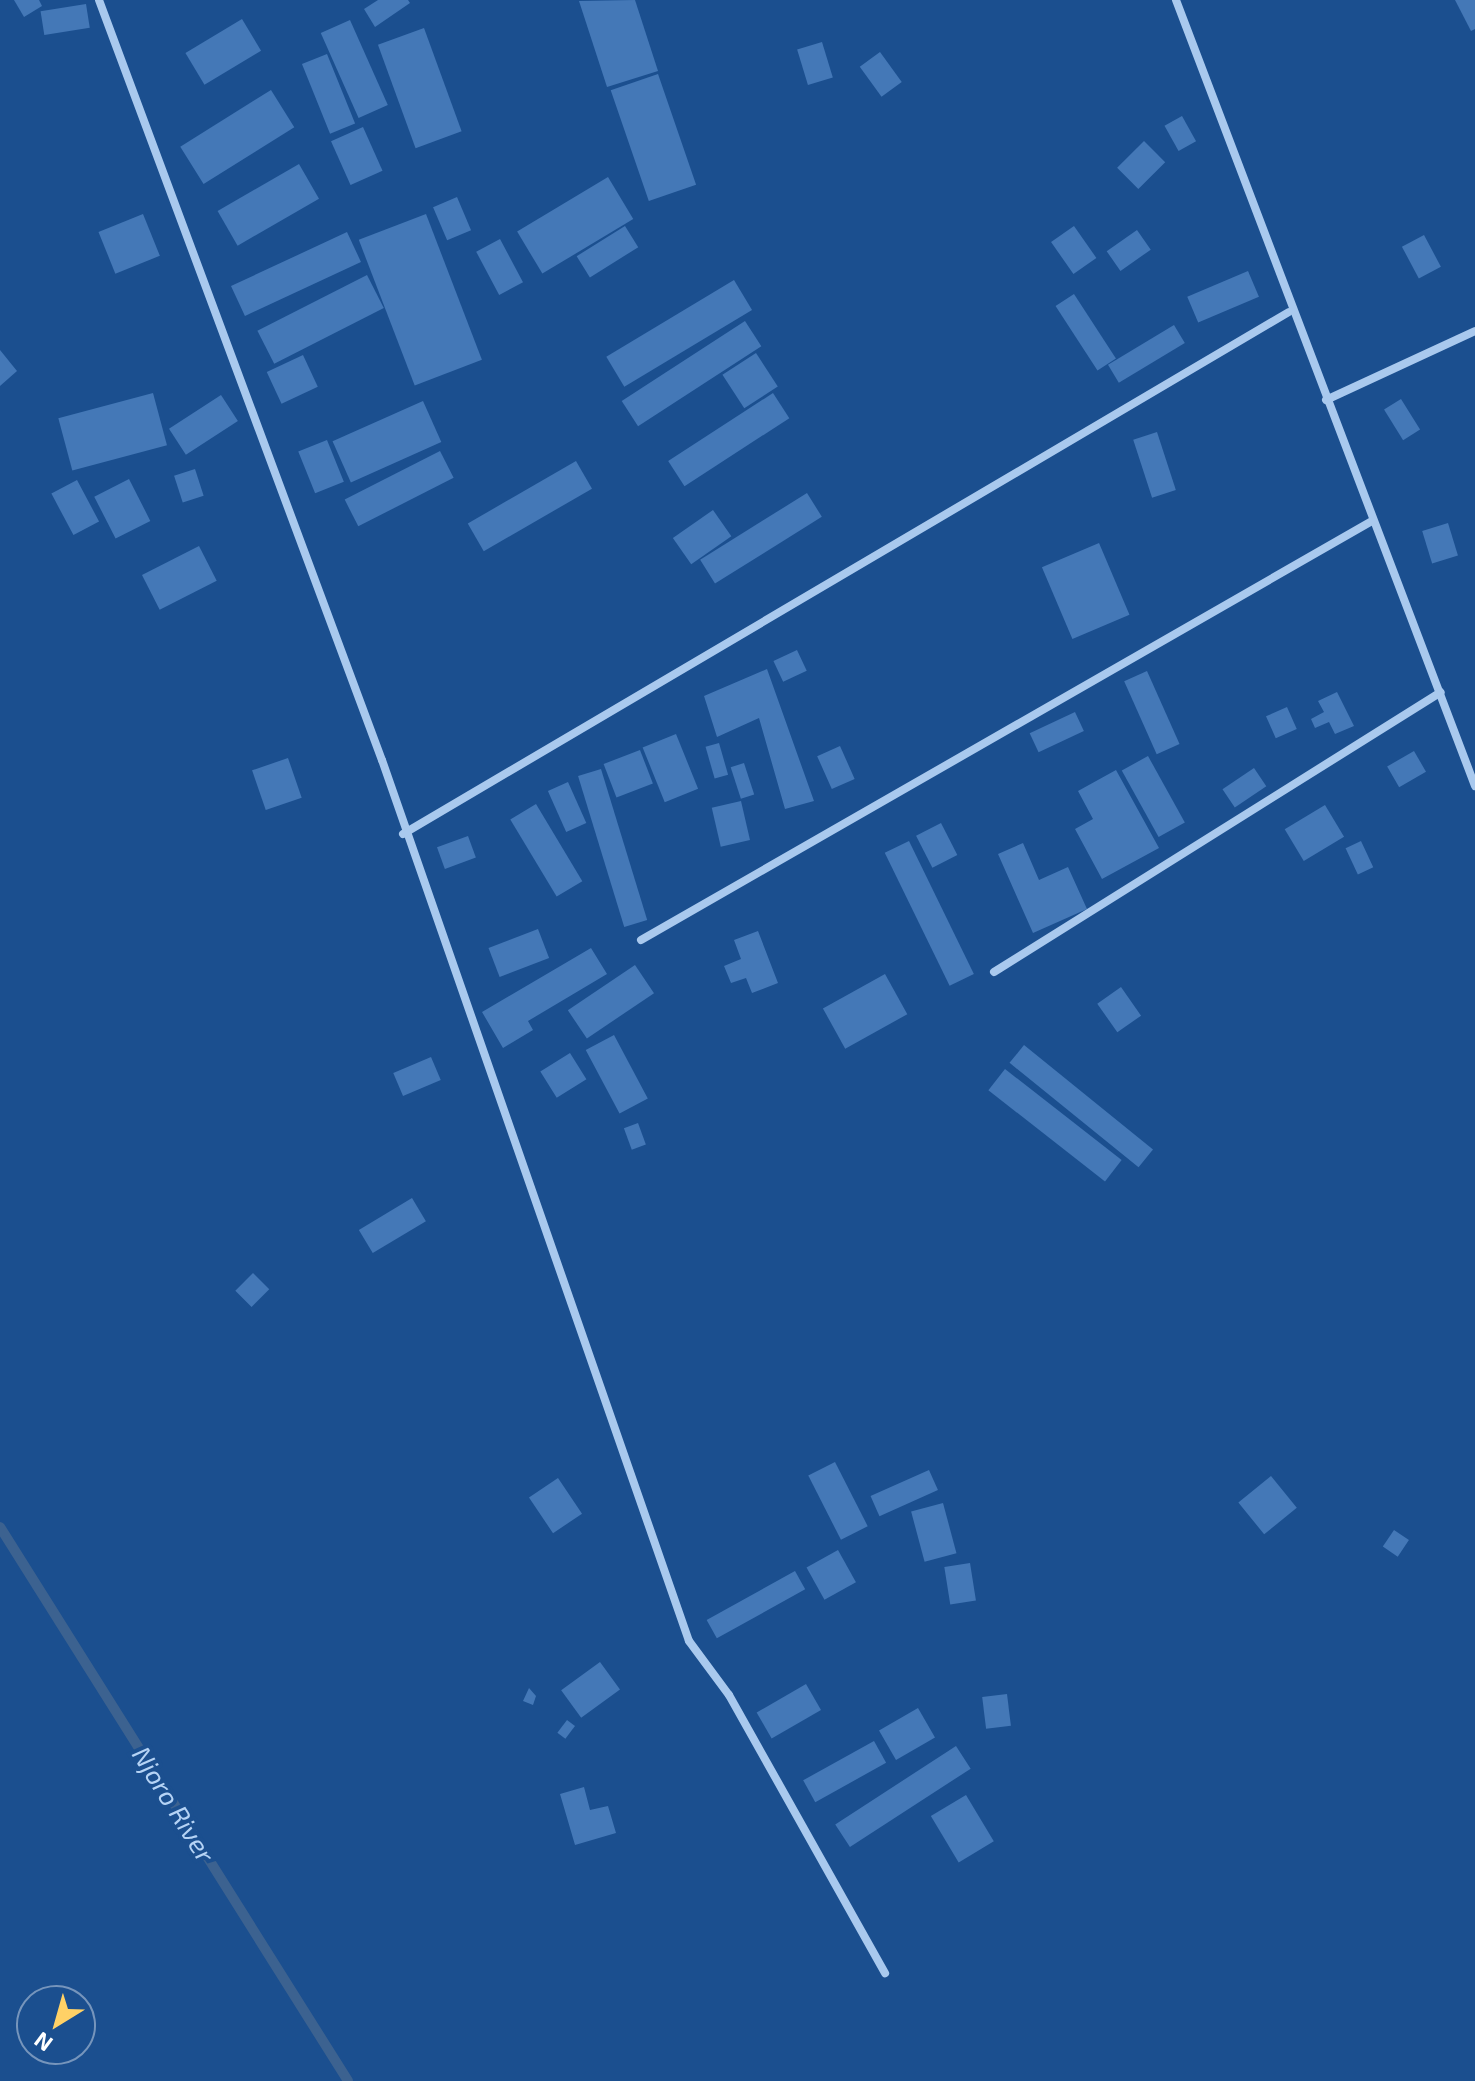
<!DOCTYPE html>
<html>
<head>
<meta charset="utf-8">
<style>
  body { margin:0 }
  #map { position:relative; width:1475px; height:2081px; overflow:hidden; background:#1b4f8f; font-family:"Exo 2",sans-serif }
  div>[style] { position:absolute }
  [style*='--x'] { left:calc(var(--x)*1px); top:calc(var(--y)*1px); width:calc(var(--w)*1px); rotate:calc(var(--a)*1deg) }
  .stream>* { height:10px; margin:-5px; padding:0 5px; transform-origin:5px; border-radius:5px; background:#3c6290 }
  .building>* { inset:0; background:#4478b7; transform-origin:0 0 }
  .minor>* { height:8px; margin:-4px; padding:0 4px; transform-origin:4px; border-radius:4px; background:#a9c9ee }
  span { translate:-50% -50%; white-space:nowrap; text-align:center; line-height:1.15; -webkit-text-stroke:8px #1b4f8f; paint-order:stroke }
  .water-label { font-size:26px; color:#b5d3f5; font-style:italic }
  .north { position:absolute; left:16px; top:1985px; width:80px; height:80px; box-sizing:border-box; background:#1b4f8f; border:2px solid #7695bc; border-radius:50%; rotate:217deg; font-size:22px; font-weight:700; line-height:32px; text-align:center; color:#fff }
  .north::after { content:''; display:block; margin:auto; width:28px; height:36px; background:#ffd166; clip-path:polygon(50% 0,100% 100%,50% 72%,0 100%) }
</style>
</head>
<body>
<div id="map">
  <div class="stream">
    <div style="--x:0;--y:1527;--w:654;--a:57.86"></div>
  </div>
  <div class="building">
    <div style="clip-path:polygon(14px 0,39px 0,42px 6px,24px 17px)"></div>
    <div style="clip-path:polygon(378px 0,408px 0,410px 3px,375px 27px,364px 9px)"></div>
    <div style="clip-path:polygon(635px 0,658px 71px,607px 87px,579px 1px)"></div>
    <div style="clip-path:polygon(1455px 0,1475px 0,1475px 29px,1471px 31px)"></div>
    <div style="left:86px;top:4px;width:24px;height:46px;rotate:81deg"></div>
    <div style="left:242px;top:19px;width:37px;height:66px;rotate:59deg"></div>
    <div style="left:350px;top:20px;width:93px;height:32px;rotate:66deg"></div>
    <div style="left:424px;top:28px;width:110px;height:49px;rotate:70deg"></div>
    <div style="left:822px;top:42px;width:37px;height:26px;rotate:73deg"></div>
    <div style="left:880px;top:52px;width:37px;height:25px;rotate:54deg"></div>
    <div style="left:327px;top:54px;width:75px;height:27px;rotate:68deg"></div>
    <div style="left:658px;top:74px;width:117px;height:50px;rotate:71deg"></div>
    <div style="left:271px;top:90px;width:44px;height:107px;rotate:58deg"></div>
    <div style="left:1182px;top:116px;width:29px;height:20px;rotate:61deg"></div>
    <div style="left:363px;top:127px;width:48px;height:35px;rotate:66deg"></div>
    <div style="left:1144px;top:141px;width:30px;height:38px;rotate:45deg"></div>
    <div style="left:299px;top:164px;width:40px;height:94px;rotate:60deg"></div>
    <div style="left:608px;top:177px;width:49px;height:106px;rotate:59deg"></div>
    <div style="left:457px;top:197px;width:36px;height:26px;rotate:67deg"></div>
    <div style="left:143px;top:214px;width:45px;height:48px;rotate:68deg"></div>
    <div style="left:426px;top:214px;width:156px;height:72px;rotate:69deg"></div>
    <div style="left:625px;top:226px;width:25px;height:57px;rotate:58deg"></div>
    <div style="left:1074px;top:226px;width:39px;height:28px;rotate:55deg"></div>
    <div style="left:1137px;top:230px;width:24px;height:37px;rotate:55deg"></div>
    <div style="left:347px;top:232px;width:33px;height:128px;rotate:65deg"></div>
    <div style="left:1424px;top:235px;width:36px;height:25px;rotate:62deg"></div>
    <div style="left:500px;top:239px;width:49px;height:27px;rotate:62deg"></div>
    <div style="left:1248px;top:271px;width:28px;height:66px;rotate:67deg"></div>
    <div style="left:367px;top:275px;width:37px;height:123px;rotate:63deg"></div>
    <div style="left:734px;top:280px;width:35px;height:149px;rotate:59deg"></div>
    <div style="left:1074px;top:294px;width:77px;height:22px;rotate:57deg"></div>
    <div style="left:745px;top:321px;width:30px;height:147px;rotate:57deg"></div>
    <div style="left:1174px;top:325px;width:21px;height:77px;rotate:59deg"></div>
    <div style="clip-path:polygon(0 350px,17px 371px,0 386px)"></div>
    <div style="left:756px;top:353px;width:40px;height:40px;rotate:57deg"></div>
    <div style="left:303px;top:355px;width:35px;height:40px;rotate:65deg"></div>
    <div style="left:153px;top:393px;width:54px;height:98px;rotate:75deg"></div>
    <div style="left:773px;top:393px;width:30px;height:125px;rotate:57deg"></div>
    <div style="left:221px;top:395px;width:31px;height:62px;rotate:57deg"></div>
    <div style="left:1401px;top:399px;width:36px;height:20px;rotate:58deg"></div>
    <div style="left:423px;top:401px;width:45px;height:99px;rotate:66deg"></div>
    <div style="left:1157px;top:432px;width:61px;height:25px;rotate:72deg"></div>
    <div style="left:327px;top:440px;width:45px;height:31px;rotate:68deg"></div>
    <div style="left:440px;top:451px;width:30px;height:107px;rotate:63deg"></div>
    <div style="left:576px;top:461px;width:32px;height:125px;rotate:60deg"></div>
    <div style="left:195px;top:469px;width:28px;height:22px;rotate:72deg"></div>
    <div style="left:129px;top:479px;width:47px;height:39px;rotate:63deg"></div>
    <div style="left:77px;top:480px;width:47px;height:29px;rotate:62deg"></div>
    <div style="left:807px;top:493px;width:28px;height:126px;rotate:58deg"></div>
    <div style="left:713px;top:510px;width:32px;height:49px;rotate:55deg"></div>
    <div style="left:1448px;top:523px;width:34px;height:27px;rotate:73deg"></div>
    <div style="left:1099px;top:543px;width:78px;height:62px;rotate:67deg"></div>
    <div style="left:199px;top:546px;width:39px;height:64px;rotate:63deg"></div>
    <div style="left:797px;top:650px;width:23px;height:26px;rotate:65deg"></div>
    <div style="clip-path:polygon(767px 669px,814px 801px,785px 809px,759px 718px,717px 737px,704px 696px)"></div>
    <div style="left:1147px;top:671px;width:80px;height:25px;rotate:66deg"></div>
    <div style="clip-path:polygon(1337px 692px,1354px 726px,1335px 734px,1329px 722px,1315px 728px,1311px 719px,1324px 712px,1318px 701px)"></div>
    <div style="left:1287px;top:707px;width:24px;height:23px;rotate:66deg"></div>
    <div style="left:1075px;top:712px;width:21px;height:50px;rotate:65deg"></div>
    <div style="left:676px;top:734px;width:59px;height:36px;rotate:68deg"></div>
    <div style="left:719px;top:743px;width:33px;height:14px;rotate:74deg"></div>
    <div style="left:840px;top:746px;width:36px;height:25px;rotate:66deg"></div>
    <div style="left:640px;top:750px;width:36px;height:39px;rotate:69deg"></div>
    <div style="left:1414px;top:751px;width:24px;height:31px;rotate:60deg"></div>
    <div style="left:1148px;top:756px;width:76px;height:30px;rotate:61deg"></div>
    <div style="left:288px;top:758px;width:42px;height:38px;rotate:71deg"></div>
    <div style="left:744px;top:763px;width:33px;height:14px;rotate:72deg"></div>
    <div style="left:1254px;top:768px;width:22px;height:38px;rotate:56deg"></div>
    <div style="left:601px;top:769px;width:158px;height:24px;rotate:73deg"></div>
    <div style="clip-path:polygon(1116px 770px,1159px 848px,1102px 879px,1075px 829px,1093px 819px,1078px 791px)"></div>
    <div style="left:568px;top:782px;width:45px;height:22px;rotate:66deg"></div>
    <div style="left:741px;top:801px;width:40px;height:30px;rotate:77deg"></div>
    <div style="left:536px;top:804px;width:90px;height:30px;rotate:59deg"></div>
    <div style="left:1325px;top:805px;width:37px;height:47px;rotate:59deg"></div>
    <div style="left:941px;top:823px;width:36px;height:28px;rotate:63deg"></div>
    <div style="left:468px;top:836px;width:23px;height:33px;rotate:70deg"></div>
    <div style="left:909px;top:841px;width:148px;height:27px;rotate:64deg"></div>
    <div style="left:1361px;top:841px;width:29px;height:17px;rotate:65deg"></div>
    <div style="clip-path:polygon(1023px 843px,1039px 880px,1068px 867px,1087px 909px,1033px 933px,998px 854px)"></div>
    <div style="left:538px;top:929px;width:31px;height:53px;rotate:69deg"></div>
    <div style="clip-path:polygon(758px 931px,778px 983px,752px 993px,746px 978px,731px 983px,724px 966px,741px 959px,734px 940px)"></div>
    <div style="clip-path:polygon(591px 948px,607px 974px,528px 1021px,533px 1030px,503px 1048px,482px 1012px)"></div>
    <div style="left:635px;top:965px;width:34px;height:81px;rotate:56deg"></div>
    <div style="left:885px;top:974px;width:46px;height:71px;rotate:61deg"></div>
    <div style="left:1121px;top:987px;width:35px;height:29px;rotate:55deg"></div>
    <div style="left:614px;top:1035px;width:72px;height:32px;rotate:62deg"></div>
    <div style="left:1024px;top:1045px;width:166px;height:23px;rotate:39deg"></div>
    <div style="left:570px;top:1053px;width:31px;height:35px;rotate:58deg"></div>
    <div style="left:431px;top:1057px;width:25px;height:41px;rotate:67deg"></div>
    <div style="left:1005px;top:1069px;width:148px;height:27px;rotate:38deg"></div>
    <div style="left:638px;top:1123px;width:23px;height:15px;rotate:70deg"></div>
    <div style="left:412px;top:1198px;width:27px;height:62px;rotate:59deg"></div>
    <div style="left:253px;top:1273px;width:23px;height:25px;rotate:45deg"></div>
    <div style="left:835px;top:1462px;width:72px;height:30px;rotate:63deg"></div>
    <div style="left:929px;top:1470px;width:22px;height:64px;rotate:66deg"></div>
    <div style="left:1271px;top:1476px;width:41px;height:42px;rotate:51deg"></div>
    <div style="left:558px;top:1478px;width:43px;height:35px;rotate:56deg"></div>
    <div style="left:943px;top:1503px;width:52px;height:33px;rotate:75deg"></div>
    <div style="left:1394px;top:1530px;width:18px;height:20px;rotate:34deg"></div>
    <div style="left:838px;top:1550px;width:37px;height:36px;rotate:61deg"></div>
    <div style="left:970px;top:1563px;width:38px;height:26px;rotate:81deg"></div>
    <div style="left:795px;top:1571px;width:21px;height:101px;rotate:61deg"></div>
    <div style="left:600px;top:1662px;width:34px;height:48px;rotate:54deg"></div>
    <div style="left:806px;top:1684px;width:30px;height:57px;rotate:60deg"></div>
    <div style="clip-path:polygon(529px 1688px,536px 1696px,533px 1705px,523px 1701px)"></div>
    <div style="left:1007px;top:1694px;width:32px;height:25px;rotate:83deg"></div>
    <div style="left:918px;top:1708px;width:34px;height:45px;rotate:60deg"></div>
    <div style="left:567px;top:1720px;width:10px;height:16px;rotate:37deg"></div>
    <div style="left:874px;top:1741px;width:25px;height:81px;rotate:61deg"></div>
    <div style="left:956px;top:1746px;width:27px;height:144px;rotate:57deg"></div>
    <div style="clip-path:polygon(584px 1787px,590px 1810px,608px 1806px,616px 1833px,575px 1845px,560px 1794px)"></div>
    <div style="left:966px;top:1795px;width:54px;height:41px;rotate:59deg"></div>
  </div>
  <div class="minor">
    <div style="--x:99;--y:0;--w:811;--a:69.58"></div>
    <div style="--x:382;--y:760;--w:933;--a:70.79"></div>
    <div style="--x:689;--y:1641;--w:67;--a:53.5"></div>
    <div style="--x:729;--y:1695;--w:319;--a:60.7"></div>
    <div style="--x:1176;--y:0;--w:841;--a:69.17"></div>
    <div style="--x:1326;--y:400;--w:164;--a:-24.8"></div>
    <div style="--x:403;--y:834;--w:1028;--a:-30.51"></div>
    <div style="--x:641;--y:940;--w:843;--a:-29.82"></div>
    <div style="--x:994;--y:972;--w:527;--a:-32.06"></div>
  </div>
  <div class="water-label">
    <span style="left:174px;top:1804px;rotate:58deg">Njoro River</span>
  </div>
  <div class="north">N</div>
</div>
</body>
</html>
